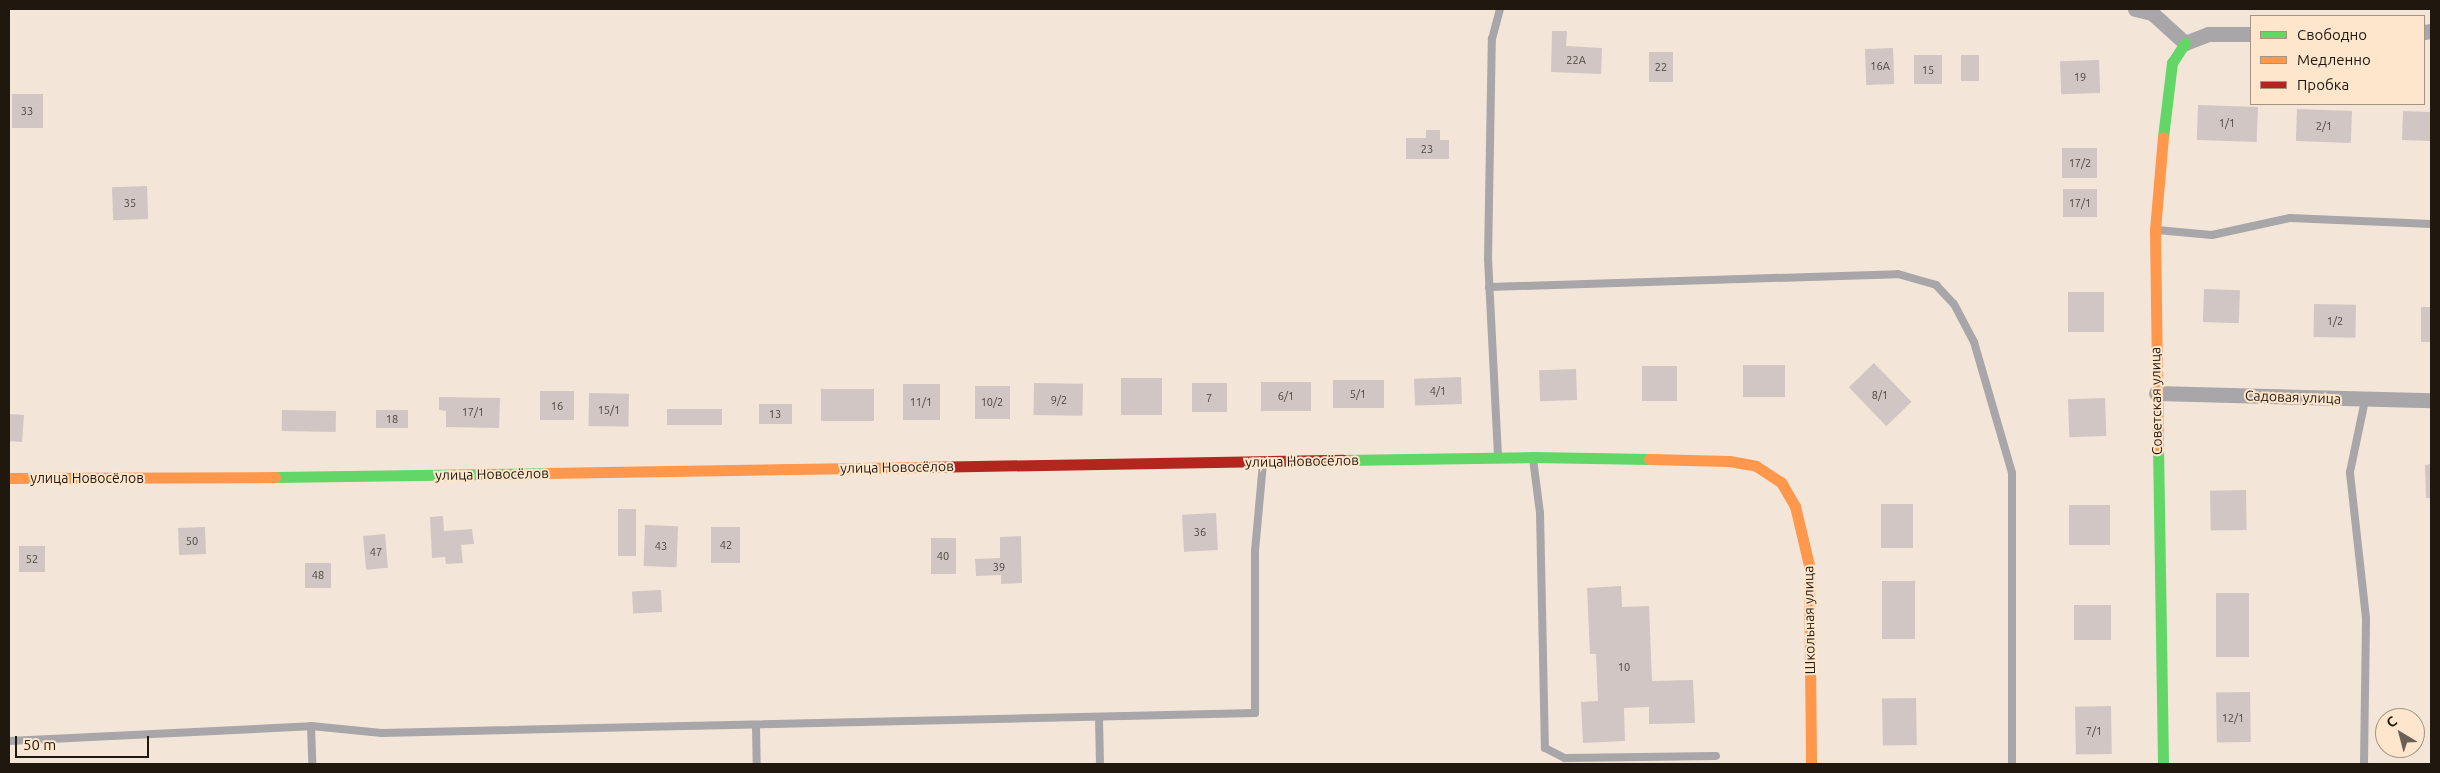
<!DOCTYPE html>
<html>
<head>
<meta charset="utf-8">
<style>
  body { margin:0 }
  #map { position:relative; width:2440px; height:773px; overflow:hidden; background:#f3e6d8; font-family:Ubuntu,sans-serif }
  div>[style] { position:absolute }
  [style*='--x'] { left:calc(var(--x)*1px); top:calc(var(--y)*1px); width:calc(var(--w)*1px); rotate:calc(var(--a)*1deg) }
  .building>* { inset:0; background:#d1c6c4; transform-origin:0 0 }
  .lane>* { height:8px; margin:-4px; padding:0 4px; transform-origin:4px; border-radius:4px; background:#a8a6a8 }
  .street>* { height:15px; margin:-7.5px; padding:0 7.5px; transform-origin:7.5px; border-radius:7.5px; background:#a8a6a8 }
  .fast>* { height:11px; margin:-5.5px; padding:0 5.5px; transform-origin:5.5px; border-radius:5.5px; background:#63d668 }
  .slow>* { height:11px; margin:-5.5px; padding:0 5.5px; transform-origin:5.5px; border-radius:5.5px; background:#ff974d }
  .jam>* { height:11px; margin:-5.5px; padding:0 5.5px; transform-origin:5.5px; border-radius:5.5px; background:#b3261e }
  span { translate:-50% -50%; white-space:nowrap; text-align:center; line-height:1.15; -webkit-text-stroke:4px #fee6cd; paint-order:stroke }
  .number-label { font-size:11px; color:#4c443c }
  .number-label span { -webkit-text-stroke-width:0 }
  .street-label { font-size:14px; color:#20180f }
  .frame { position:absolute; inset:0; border:10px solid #20180f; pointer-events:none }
  .legend { position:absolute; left:2250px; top:15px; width:175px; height:90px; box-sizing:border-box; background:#fee6cd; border:1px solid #a59481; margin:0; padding:6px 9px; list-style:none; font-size:15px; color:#20180f }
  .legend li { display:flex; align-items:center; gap:10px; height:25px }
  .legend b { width:25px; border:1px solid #a59481 }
  .north { position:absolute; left:2375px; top:708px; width:50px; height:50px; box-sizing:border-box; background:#fee6cd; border:1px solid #a59481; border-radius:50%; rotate:323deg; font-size:14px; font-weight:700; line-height:20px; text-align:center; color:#20180f }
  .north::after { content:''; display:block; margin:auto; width:18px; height:22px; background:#6a6055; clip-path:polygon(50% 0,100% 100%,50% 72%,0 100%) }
  .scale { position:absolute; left:15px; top:736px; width:134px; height:22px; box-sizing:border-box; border:2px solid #20180f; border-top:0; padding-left:6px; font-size:15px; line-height:18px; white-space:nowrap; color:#20180f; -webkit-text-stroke:4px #fee6cd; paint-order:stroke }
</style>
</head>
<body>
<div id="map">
  <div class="building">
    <div style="clip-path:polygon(1552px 31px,1567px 31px,1566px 46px,1602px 48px,1601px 74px,1551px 72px)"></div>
    <div style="left:1893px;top:48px;width:36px;height:28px;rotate:88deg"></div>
    <div style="left:1649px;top:52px;width:24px;height:30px"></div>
    <div style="left:1914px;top:55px;width:28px;height:29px"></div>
    <div style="left:1961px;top:55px;width:18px;height:26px"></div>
    <div style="left:2099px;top:60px;width:33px;height:39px;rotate:88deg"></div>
    <div style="left:12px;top:94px;width:31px;height:34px"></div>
    <div style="left:2198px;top:105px;width:60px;height:35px;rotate:2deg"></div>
    <div style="left:2297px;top:109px;width:55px;height:32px;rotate:2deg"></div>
    <div style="left:2403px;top:111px;width:28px;height:29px;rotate:2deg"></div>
    <div style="clip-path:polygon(1426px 130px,1440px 130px,1440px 140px,1449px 140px,1449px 159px,1406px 159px,1406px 138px,1426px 138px)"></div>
    <div style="left:2097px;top:148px;width:30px;height:35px;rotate:90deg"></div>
    <div style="left:147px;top:186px;width:33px;height:35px;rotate:88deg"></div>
    <div style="left:2097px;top:189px;width:28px;height:34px;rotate:90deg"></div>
    <div style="left:2204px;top:289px;width:36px;height:33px;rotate:2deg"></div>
    <div style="left:2068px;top:292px;width:36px;height:40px"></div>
    <div style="left:2314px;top:304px;width:42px;height:33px;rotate:1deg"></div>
    <div style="left:2421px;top:307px;width:10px;height:35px"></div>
    <div style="left:1874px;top:363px;width:54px;height:35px;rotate:46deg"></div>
    <div style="left:1785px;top:365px;width:32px;height:42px;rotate:90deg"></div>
    <div style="left:1677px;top:366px;width:35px;height:35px;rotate:90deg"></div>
    <div style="left:1576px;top:369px;width:31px;height:37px;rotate:88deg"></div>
    <div style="left:1461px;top:377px;width:27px;height:47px;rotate:88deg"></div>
    <div style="left:1121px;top:378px;width:41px;height:37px"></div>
    <div style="left:1384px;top:380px;width:28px;height:51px;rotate:90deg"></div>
    <div style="left:1261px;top:382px;width:50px;height:29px"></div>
    <div style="left:1034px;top:383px;width:49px;height:32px;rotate:1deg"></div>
    <div style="left:1192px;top:383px;width:35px;height:29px"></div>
    <div style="left:903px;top:384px;width:37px;height:36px"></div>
    <div style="left:975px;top:386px;width:35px;height:33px"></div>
    <div style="left:821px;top:389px;width:53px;height:32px"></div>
    <div style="left:540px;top:391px;width:34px;height:29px"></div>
    <div style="left:589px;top:393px;width:40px;height:33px;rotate:1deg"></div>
    <div style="clip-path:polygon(439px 397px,500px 398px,499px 428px,446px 427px,446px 411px,439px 410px)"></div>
    <div style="left:2105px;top:398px;width:38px;height:37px;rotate:88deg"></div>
    <div style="left:759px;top:404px;width:33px;height:20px"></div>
    <div style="left:667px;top:409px;width:55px;height:16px"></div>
    <div style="left:282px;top:410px;width:54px;height:21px;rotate:1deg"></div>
    <div style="left:376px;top:410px;width:32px;height:18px"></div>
    <div style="left:9px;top:414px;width:15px;height:27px;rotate:4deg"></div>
    <div style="clip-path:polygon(2431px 464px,2431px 498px,2426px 498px,2425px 465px)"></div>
    <div style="left:2246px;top:490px;width:40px;height:36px;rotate:89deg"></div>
    <div style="left:1913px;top:504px;width:44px;height:32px;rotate:90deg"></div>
    <div style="left:2069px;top:505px;width:41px;height:40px"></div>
    <div style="left:618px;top:509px;width:18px;height:47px"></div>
    <div style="left:1216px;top:513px;width:37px;height:34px;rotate:87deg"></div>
    <div style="clip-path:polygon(443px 516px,444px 531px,472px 529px,474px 544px,461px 545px,463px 563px,446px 564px,445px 557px,432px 558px,430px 517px)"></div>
    <div style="left:645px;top:525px;width:33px;height:41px;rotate:2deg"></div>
    <div style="left:205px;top:527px;width:27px;height:27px;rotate:88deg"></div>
    <div style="left:711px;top:527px;width:29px;height:36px"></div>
    <div style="left:385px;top:534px;width:34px;height:22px;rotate:85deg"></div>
    <div style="clip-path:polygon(1021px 536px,1022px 583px,1001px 584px,1001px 575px,976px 576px,975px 559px,1000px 558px,1000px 537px)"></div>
    <div style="left:931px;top:538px;width:25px;height:36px"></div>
    <div style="left:19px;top:546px;width:26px;height:26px"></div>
    <div style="left:305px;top:563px;width:26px;height:25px"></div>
    <div style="left:1915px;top:581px;width:58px;height:33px;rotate:90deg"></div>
    <div style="clip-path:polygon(1621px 586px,1622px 607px,1649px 606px,1652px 681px,1693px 680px,1695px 723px,1649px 724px,1649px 707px,1624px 708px,1625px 741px,1583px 743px,1581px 702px,1598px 701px,1596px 654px,1590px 654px,1587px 588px)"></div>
    <div style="left:661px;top:590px;width:22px;height:29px;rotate:87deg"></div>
    <div style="left:2216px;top:593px;width:33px;height:64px"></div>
    <div style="left:2111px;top:605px;width:35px;height:37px;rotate:90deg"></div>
    <div style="left:2250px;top:692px;width:50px;height:34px;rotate:89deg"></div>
    <div style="left:1916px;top:698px;width:47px;height:34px;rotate:89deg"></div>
    <div style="left:2111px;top:706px;width:48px;height:36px;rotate:89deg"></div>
  </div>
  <div class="lane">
    <div style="--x:2157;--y:230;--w:55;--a:5.2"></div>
    <div style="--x:2212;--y:235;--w:80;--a:-12.3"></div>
    <div style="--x:2290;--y:218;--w:141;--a:2.4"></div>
    <div style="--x:1489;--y:287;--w:409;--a:-1.8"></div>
    <div style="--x:1898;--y:274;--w:40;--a:16"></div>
    <div style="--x:1936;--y:285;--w:26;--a:47"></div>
    <div style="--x:1954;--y:304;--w:43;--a:62.2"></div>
    <div style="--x:1974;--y:342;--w:136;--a:73.8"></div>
    <div style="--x:2012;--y:473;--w:291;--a:90"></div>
    <div style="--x:1498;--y:456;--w:197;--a:-92.9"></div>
    <div style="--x:1488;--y:259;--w:220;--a:-89"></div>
    <div style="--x:1492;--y:39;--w:31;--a:-75"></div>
    <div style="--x:1533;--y:459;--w:54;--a:82.6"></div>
    <div style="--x:1540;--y:513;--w:235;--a:88.8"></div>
    <div style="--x:1545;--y:748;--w:22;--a:27"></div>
    <div style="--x:1565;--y:758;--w:151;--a:-0.8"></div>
    <div style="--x:1099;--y:717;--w:47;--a:88.8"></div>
    <div style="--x:756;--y:725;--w:39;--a:89"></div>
    <div style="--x:311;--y:726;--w:38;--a:88"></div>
    <div style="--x:9;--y:741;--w:302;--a:-2.8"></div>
    <div style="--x:311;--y:726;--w:71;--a:5.6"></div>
    <div style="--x:382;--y:733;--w:873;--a:-1.31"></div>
    <div style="--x:1255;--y:713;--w:162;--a:-90"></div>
    <div style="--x:1255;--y:551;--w:88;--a:-84.8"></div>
    <div style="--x:2364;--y:764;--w:146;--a:-89.2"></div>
    <div style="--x:2366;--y:618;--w:147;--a:-96.3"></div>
    <div style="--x:2350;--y:472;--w:74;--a:-78.2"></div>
  </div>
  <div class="street">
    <div style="--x:2135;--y:9;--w:17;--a:13"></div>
    <div style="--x:2152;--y:13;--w:45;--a:42.3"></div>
    <div style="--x:2185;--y:43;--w:25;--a:-21"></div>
    <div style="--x:2208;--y:34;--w:43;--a:0"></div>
    <div style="--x:2424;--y:32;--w:7;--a:-8"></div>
    <div style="--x:2156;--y:393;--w:275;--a:1.5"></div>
  </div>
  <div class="fast">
    <div style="--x:2163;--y:137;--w:75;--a:-83.1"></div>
    <div style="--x:2172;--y:63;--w:24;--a:-57"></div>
    <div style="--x:2158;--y:445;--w:319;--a:89.1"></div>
    <div style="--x:1343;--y:460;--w:190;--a:-0.9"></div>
    <div style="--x:1533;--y:457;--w:116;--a:1"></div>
    <div style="--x:275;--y:477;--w:271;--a:-0.8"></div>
  </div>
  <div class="slow">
    <div style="--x:2158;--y:445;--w:215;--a:-90.8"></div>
    <div style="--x:2155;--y:230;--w:93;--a:-85.1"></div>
    <div style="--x:1649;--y:459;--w:80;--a:1.4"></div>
    <div style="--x:1729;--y:461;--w:27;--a:10"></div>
    <div style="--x:1756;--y:466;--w:30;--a:33"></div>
    <div style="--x:1781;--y:482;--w:28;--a:60"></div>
    <div style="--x:1795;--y:506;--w:61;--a:76.7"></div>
    <div style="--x:1809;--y:565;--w:199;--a:89.4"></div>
    <div style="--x:546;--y:473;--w:377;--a:-0.9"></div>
    <div style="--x:9;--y:478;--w:266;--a:-0.2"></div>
  </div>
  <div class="jam">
    <div style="--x:923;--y:467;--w:420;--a:-1"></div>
  </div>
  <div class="number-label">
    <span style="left:1576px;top:60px">22А</span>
    <span style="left:1880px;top:66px">16А</span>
    <span style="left:1661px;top:67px">22</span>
    <span style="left:1928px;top:70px">15</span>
    <span style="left:2080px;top:77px">19</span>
    <span style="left:27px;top:111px">33</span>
    <span style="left:2227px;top:123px">1/1</span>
    <span style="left:2324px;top:126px">2/1</span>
    <span style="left:1427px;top:149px">23</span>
    <span style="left:2080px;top:163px">17/2</span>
    <span style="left:130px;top:203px">35</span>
    <span style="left:2080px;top:203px">17/1</span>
    <span style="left:2335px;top:321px">1/2</span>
    <span style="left:1438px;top:391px">4/1</span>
    <span style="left:1358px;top:394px">5/1</span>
    <span style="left:1880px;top:395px">8/1</span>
    <span style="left:1286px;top:396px">6/1</span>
    <span style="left:1209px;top:398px">7</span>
    <span style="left:1059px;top:400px">9/2</span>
    <span style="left:921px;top:402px">11/1</span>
    <span style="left:992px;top:402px">10/2</span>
    <span style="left:557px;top:406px">16</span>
    <span style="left:609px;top:410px">15/1</span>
    <span style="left:473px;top:412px">17/1</span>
    <span style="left:775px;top:414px">13</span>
    <span style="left:392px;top:419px">18</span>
    <span style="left:1200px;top:532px">36</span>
    <span style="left:192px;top:541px">50</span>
    <span style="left:726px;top:545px">42</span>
    <span style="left:661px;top:546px">43</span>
    <span style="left:376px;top:552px">47</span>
    <span style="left:943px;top:556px">40</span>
    <span style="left:32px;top:559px">52</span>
    <span style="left:999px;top:567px">39</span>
    <span style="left:318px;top:575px">48</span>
    <span style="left:1624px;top:667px">10</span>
    <span style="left:2233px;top:718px">12/1</span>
    <span style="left:2094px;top:731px">7/1</span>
  </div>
  <div class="street-label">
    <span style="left:2293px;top:397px;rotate:2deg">Садовая улица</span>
    <span style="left:2156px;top:401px;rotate:-91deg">Советская улица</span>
    <span style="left:1302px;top:461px;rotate:-1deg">улица Новосёлов</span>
    <span style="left:897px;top:467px;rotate:-1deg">улица Новосёлов</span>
    <span style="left:492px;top:474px;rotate:-1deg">улица Новосёлов</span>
    <span style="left:87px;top:478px">улица Новосёлов</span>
    <span style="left:1809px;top:620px;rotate:-91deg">Школьная улица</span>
  </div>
  <div class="frame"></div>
  <ul class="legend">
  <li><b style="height:6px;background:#63d668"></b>Свободно</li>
  <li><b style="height:6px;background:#ff974d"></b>Медленно</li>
  <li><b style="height:6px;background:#b3261e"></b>Пробка</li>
  </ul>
  <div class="north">С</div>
  <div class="scale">50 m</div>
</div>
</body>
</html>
